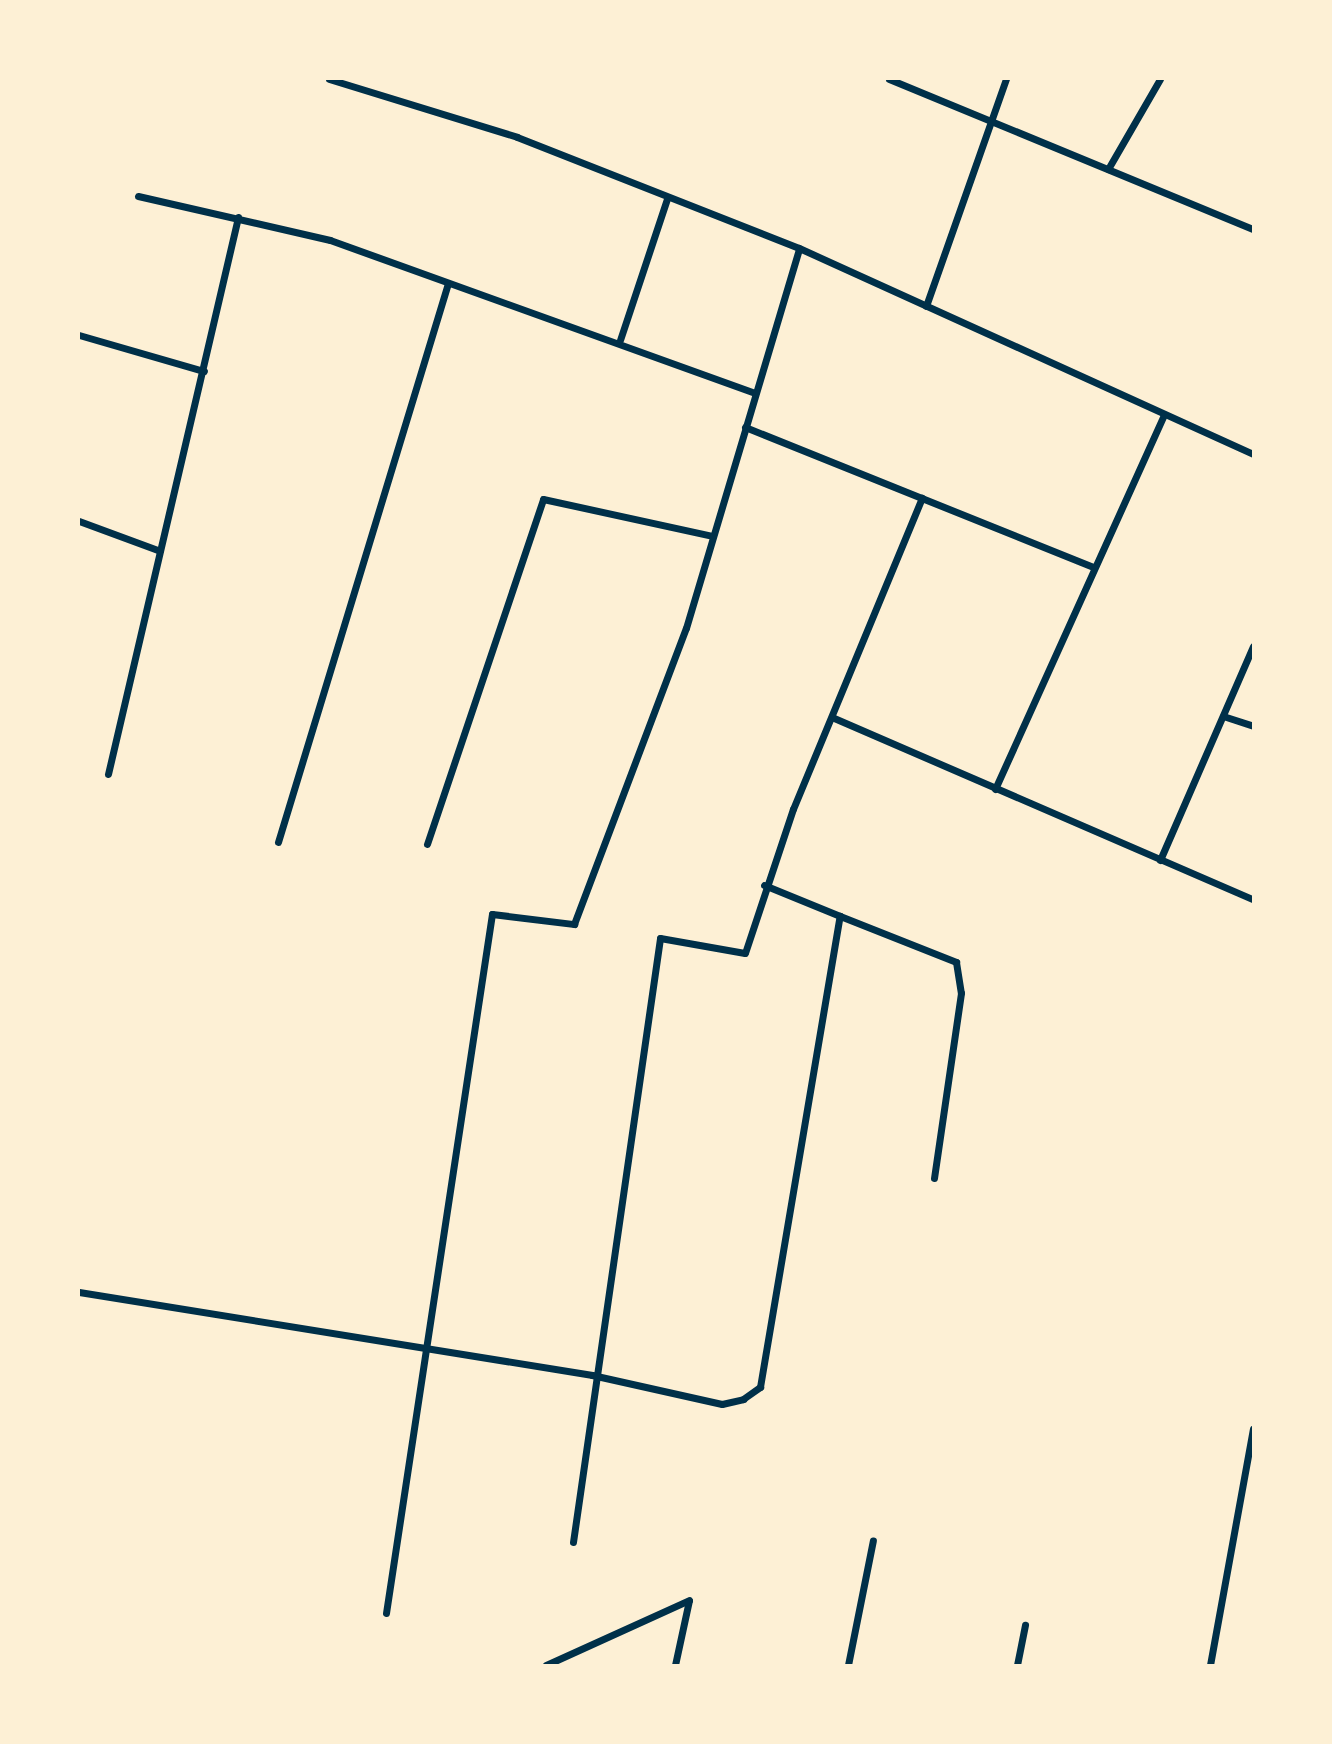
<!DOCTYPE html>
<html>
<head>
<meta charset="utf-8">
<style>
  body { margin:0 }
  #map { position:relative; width:1332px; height:1744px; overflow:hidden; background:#fdf0d5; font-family:Manrope,sans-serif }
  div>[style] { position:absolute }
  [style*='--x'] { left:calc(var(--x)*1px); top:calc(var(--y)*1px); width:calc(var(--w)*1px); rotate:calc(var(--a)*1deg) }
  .minor>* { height:7px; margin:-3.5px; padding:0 3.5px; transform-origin:3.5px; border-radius:3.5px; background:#003049 }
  span { translate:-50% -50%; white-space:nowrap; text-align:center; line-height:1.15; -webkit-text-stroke:5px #fdf0d5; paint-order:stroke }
  .frame { position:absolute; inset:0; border:80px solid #fdf0d5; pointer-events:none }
</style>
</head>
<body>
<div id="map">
  <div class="minor">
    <div style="--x:329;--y:79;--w:197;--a:17.1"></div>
    <div style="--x:517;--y:137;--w:303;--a:21.5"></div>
    <div style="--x:799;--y:248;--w:499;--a:24.4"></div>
    <div style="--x:889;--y:79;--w:394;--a:22.4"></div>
    <div style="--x:1108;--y:169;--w:104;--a:-60"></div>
    <div style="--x:138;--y:196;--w:197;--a:12.9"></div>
    <div style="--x:330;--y:240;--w:451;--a:19.8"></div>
    <div style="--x:926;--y:306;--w:241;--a:-70.6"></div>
    <div style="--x:79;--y:335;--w:130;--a:16.1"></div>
    <div style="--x:620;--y:340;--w:149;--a:-71.6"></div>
    <div style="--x:745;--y:427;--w:376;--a:21.9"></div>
    <div style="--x:79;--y:521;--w:86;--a:20.3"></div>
    <div style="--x:1223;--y:716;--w:32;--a:18"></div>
    <div style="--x:834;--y:718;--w:456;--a:23.4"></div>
    <div style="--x:108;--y:774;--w:572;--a:-76.86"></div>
    <div style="--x:995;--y:789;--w:411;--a:-65.7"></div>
    <div style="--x:278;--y:842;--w:584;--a:-73.08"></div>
    <div style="--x:427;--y:844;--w:364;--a:-71.4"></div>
    <div style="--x:543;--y:499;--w:173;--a:12.3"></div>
    <div style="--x:1160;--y:860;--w:233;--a:-66.5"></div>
    <div style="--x:840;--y:916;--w:125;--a:21.6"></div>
    <div style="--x:956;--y:962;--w:31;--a:81"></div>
    <div style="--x:961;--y:993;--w:187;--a:98.3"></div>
    <div style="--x:79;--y:1292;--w:520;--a:9.19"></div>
    <div style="--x:592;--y:1375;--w:133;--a:12.6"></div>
    <div style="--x:722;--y:1404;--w:22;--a:-13"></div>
    <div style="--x:743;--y:1399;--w:21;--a:-35"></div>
    <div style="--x:760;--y:1387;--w:478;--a:-80.4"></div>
    <div style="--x:840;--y:916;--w:82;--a:-157.8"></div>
    <div style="--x:573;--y:1542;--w:610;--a:-81.8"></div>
    <div style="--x:660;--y:938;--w:86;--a:10"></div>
    <div style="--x:745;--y:953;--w:152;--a:-71.6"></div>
    <div style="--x:793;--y:809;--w:337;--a:-67.5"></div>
    <div style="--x:386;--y:1613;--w:707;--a:-81.38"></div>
    <div style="--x:492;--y:914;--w:83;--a:7"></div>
    <div style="--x:574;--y:924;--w:316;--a:-69.3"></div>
    <div style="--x:686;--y:628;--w:396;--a:-73.4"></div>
    <div style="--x:546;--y:1665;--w:157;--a:-24.4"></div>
    <div style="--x:675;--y:1665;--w:66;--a:-77.8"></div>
    <div style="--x:848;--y:1665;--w:127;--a:-78.7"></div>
    <div style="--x:1017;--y:1665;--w:41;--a:-78.7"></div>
    <div style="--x:1210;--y:1665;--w:240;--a:-79.7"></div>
  </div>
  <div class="frame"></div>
</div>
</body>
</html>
